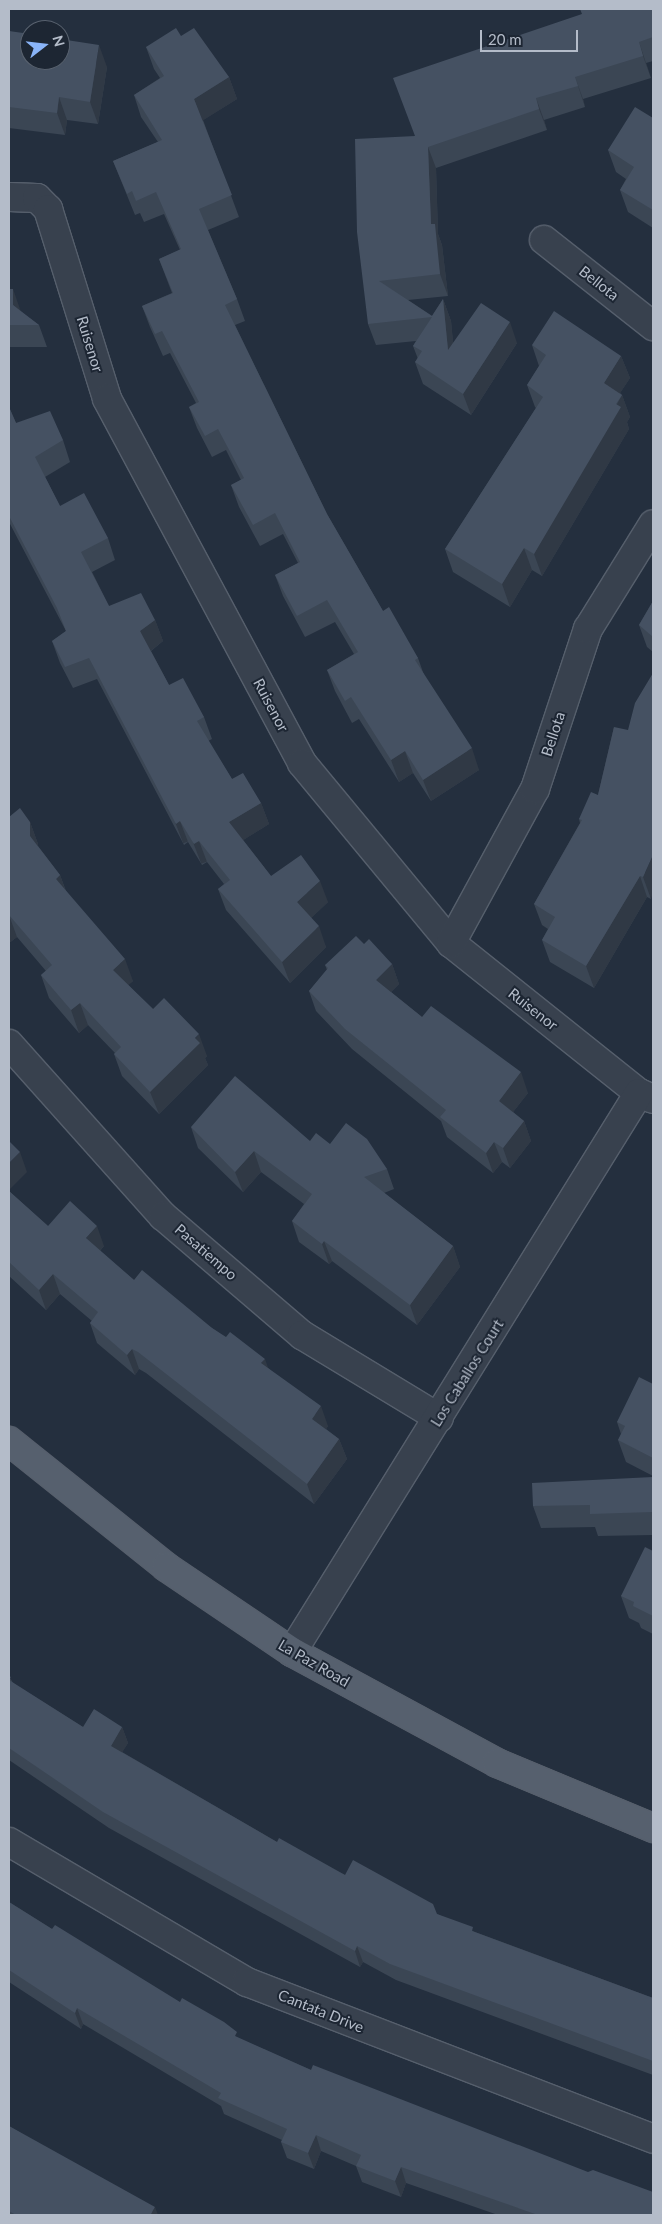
<!DOCTYPE html>
<html>
<head>
<meta charset="utf-8">
<style>
  body { margin:0 }
  #map { position:relative; width:662px; height:2224px; overflow:hidden; background:#242f3e; font-family:Lato,sans-serif }
  div>[style] { position:absolute }
  [style*='--x'] { left:calc(var(--x)*1px); top:calc(var(--y)*1px); width:calc(var(--w)*1px); rotate:calc(var(--a)*1deg) }
  .roads { filter:drop-shadow(1px 0 #565f6c) drop-shadow(-1px 0 #565f6c) drop-shadow(0 1px #565f6c) drop-shadow(0 -1px #565f6c) }
  .minor>* { height:28px; margin:-14px; padding:0 14px; transform-origin:14px; border-radius:14px; background:#38414e }
  .major>* { height:28px; margin:-14px; padding:0 14px; transform-origin:14px; border-radius:14px; background:#56606e }
  .wall>* { inset:0; background:#3b4654 }
  .shaded-wall>* { inset:0; background:#303945; transform-origin:0 0 }
  .building>* { inset:0; background:#455162 }
  span { translate:-50% -50%; white-space:nowrap; text-align:center; line-height:1.15; -webkit-text-stroke:4px #1d2633; paint-order:stroke }
  .street-label { font-size:15px; color:#b4bcc9 }
  .frame { position:absolute; inset:0; border:10px solid #b4bcc9; pointer-events:none }
  .north { position:absolute; left:20px; top:20px; width:50px; height:50px; box-sizing:border-box; background:#1d2633; border:1px solid #59626f; border-radius:50%; rotate:74deg; font-size:14px; font-weight:700; line-height:20px; text-align:center; color:#b4bcc9 }
  .north::after { content:''; display:block; margin:auto; width:18px; height:22px; background:#8ab4f8; clip-path:polygon(50% 0,100% 100%,50% 72%,0 100%) }
  .scale { position:absolute; left:480px; top:30px; width:98px; height:22px; box-sizing:border-box; border:2px solid #b4bcc9; border-top:0; padding-left:6px; font-size:15px; line-height:18px; white-space:nowrap; color:#b4bcc9; -webkit-text-stroke:4px #1d2633; paint-order:stroke }
</style>
</head>
<body>
<div id="map">
  <div class="roads">
    <div class="minor">
      <div style="--x:9;--y:197;--w:28;--a:2"></div>
      <div style="--x:37;--y:198;--w:16;--a:45"></div>
      <div style="--x:48;--y:209;--w:199;--a:72.7"></div>
      <div style="--x:107;--y:399;--w:413;--a:61.8"></div>
      <div style="--x:302;--y:763;--w:234;--a:50.4"></div>
      <div style="--x:451;--y:943;--w:241;--a:38.6"></div>
      <div style="--x:639;--y:1093;--w:15;--a:23"></div>
      <div style="--x:544;--y:240;--w:139;--a:38.3"></div>
      <div style="--x:451;--y:943;--w:175;--a:-61.4"></div>
      <div style="--x:535;--y:789;--w:169;--a:-71.7"></div>
      <div style="--x:588;--y:629;--w:123;--a:-58.2"></div>
      <div style="--x:9;--y:1044;--w:231;--a:48.2"></div>
      <div style="--x:163;--y:1216;--w:183;--a:40.6"></div>
      <div style="--x:302;--y:1335;--w:160;--a:31.2"></div>
      <div style="--x:292;--y:1652;--w:658;--a:-58.17"></div>
      <div style="--x:9;--y:1842;--w:276;--a:30.5"></div>
      <div style="--x:247;--y:1982;--w:435;--a:21.1"></div>
    </div>
    <div class="major">
      <div style="--x:9;--y:1441;--w:201;--a:38.7"></div>
      <div style="--x:166;--y:1567;--w:152;--a:34"></div>
      <div style="--x:292;--y:1652;--w:233;--a:28.4"></div>
      <div style="--x:497;--y:1763;--w:169;--a:22.6"></div>
    </div>
  </div>
  <div class="wall">
    <div style="clip-path:polygon(653px 9px,653px 61px,646px 63px,651px 78px,583px 99px,585px 107px,544px 120px,547px 130px,436px 168px,438px 234px,442px 245px,448px 296px,408px 300px,432px 316px,443px 299px,451px 321px,453px 343px,517px 343px,471px 415px,423px 384px,415px 362px,418px 359px,413px 346px,416px 341px,376px 345px,368px 324px,415px 136px,582px 14px)"></div>
    <div style="clip-path:polygon(9px 31px,107px 67px,98px 124px,67px 120px,65px 135px,9px 128px)"></div>
    <div style="clip-path:polygon(181px 36px,229px 77px,237px 99px,203px 120px,239px 217px,208px 230px,237px 299px,245px 321px,235px 325px,327px 514px,383px 611px,418px 658px,424px 675px,479px 770px,431px 801px,413px 773px,399px 782px,359px 719px,352px 723px,335px 691px,327px 670px,354px 654px,335px 622px,305px 637px,283px 596px,275px 575px,298px 563px,283px 534px,260px 546px,239px 507px,231px 485px,241px 480px,226px 450px,212px 457px,197px 428px,189px 407px,196px 403px,170px 353px,163px 356px,150px 327px,142px 306px,172px 293px,159px 259px,180px 250px,164px 214px,144px 222px,140px 213px,135px 215px,113px 161px,158px 142px,141px 117px,134px 95px,160px 78px,154px 69px,146px 47px)"></div>
    <div style="clip-path:polygon(653px 118px,653px 228px,628px 212px,620px 190px,626px 179px,616px 172px,608px 150px)"></div>
    <div style="clip-path:polygon(9px 282px,9px 289px,20px 311px,39px 325px,47px 347px,9px 347px)"></div>
    <div style="clip-path:polygon(532px 345px,621px 356px,630px 378px,620px 393px,622px 395px,630px 417px,627px 422px,629px 429px,542px 576px,532px 570px,510px 607px,453px 572px,445px 549px,536px 408px,535px 407px,527px 385px,539px 366px)"></div>
    <div style="clip-path:polygon(9px 407px,16px 423px,63px 440px,70px 462px,45px 477px,60px 506px,108px 538px,115px 560px,92px 572px,109px 606px,155px 620px,163px 641px,151px 651px,169px 685px,204px 717px,212px 739px,208px 741px,232px 779px,261px 803px,269px 824px,243px 840px,271px 876px,328px 902px,311px 918px,326px 947px,290px 983px,226px 910px,218px 889px,224px 884px,207px 862px,202px 865px,188px 842px,184px 845px,97px 679px,73px 688px,60px 663px,52px 641px,66px 631px,9px 522px)"></div>
    <div style="clip-path:polygon(653px 601px,653px 652px,647px 647px,639px 625px)"></div>
    <div style="clip-path:polygon(614px 727px,651px 899px,647px 897px,594px 988px,550px 962px,542px 940px,548px 929px,542px 925px,534px 904px,580px 823px,579px 819px,598px 795px)"></div>
    <div style="clip-path:polygon(9px 817px,30px 822px,38px 844px,38px 846px,60px 875px,66px 891px,133px 981px,128px 985px,153px 1009px,207px 1056px,205px 1058px,208px 1065px,159px 1114px,122px 1076px,114px 1054px,115px 1053px,88px 1025px,79px 1033px,49px 998px,41px 975px,46px 971px,17px 937px,9px 943px)"></div>
    <div style="clip-path:polygon(364px 944px,392px 964px,399px 984px,391px 992px,422px 1017px,528px 1093px,513px 1112px,524px 1121px,531px 1141px,510px 1168px,502px 1162px,493px 1173px,447px 1137px,441px 1121px,352px 1049px,316px 1011px,309px 991px,327px 970px,325px 965px)"></div>
    <div style="clip-path:polygon(191px 1127px,310px 1141px,330px 1144px,387px 1169px,394px 1189px,384px 1193px,453px 1246px,460px 1267px,417px 1325px,332px 1261px,329px 1264px,299px 1242px,292px 1221px,304px 1204px,261px 1172px,243px 1192px,198px 1148px)"></div>
    <div style="clip-path:polygon(9px 1191px,48px 1226px,104px 1246px,100px 1251px,134px 1280px,212px 1328px,268px 1368px,328px 1426px,326px 1429px,339px 1439px,347px 1459px,314px 1504px,146px 1373px,139px 1369px,135px 1375px,97px 1343px,90px 1323px,92px 1321px,60px 1294px,46px 1310px,9px 1276px)"></div>
    <div style="clip-path:polygon(653px 1384px,653px 1476px,626px 1462px,618px 1440px,621px 1434px,617px 1422px)"></div>
    <div style="clip-path:polygon(653px 1477px,653px 1535px,598px 1536px,595px 1527px,541px 1528px,533px 1506px)"></div>
    <div style="clip-path:polygon(653px 1551px,653px 1634px,641px 1628px,639px 1623px,629px 1618px,621px 1596px)"></div>
    <div style="clip-path:polygon(9px 1676px,13px 1683px,83px 1727px,122px 1727px,128px 1743px,122px 1752px,277px 1842px,345px 1875px,437px 1914px,475px 1932px,653px 1998px,653px 2075px,396px 1980px,363px 1962px,360px 1967px,109px 1828px,9px 1760px)"></div>
    <div style="clip-path:polygon(9px 1902px,52px 1929px,238px 2038px,311px 2070px,653px 2215px,498px 2215px,406px 2183px,401px 2197px,362px 2182px,356px 2166px,321px 2151px,314px 2169px,287px 2158px,281px 2142px,282px 2140px,224px 2114px,221px 2106px,83px 2024px,81px 2029px,9px 1982px)"></div>
    <div style="clip-path:polygon(9px 2126px,158px 2215px,9px 2215px)"></div>
  </div>
  <div class="shaded-wall">
    <div style="clip-path:polygon(639px 42px,651px 78px,643px 56px)"></div>
    <div style="clip-path:polygon(99px 45px,107px 67px,98px 124px,90px 102px)"></div>
    <div style="clip-path:polygon(229px 77px,237px 99px,202px 121px,194px 99px)"></div>
    <div style="clip-path:polygon(575px 77px,583px 99px,585px 107px)"></div>
    <div style="clip-path:polygon(59px 97px,67px 120px,65px 135px,57px 113px)"></div>
    <div style="clip-path:polygon(536px 98px,544px 120px,547px 130px,539px 109px)"></div>
    <div style="clip-path:polygon(428px 147px,436px 168px,438px 234px,442px 245px,448px 296px,440px 274px,431px 224px)"></div>
    <div style="clip-path:polygon(13px 289px,21px 312px,13px 305px)"></div>
    <div style="clip-path:polygon(443px 299px,451px 321px,456px 371px,448px 350px)"></div>
    <div style="clip-path:polygon(510px 322px,517px 343px,471px 415px,463px 394px)"></div>
    <div style="clip-path:polygon(621px 356px,630px 378px,612px 405px,604px 383px)"></div>
    <div style="clip-path:polygon(622px 395px,630px 417px,627px 422px,629px 429px,542px 576px,534px 554px)"></div>
    <div style="clip-path:polygon(524px 548px,532px 570px,510px 607px,502px 584px)"></div>
    <div style="clip-path:polygon(155px 620px,163px 641px,148px 653px,140px 631px)"></div>
    <div style="clip-path:polygon(472px 748px,479px 770px,431px 801px,423px 780px)"></div>
    <div style="clip-path:polygon(405px 751px,413px 773px,399px 782px,391px 760px)"></div>
    <div style="clip-path:polygon(261px 803px,269px 824px,237px 844px,229px 822px)"></div>
    <div style="left:180px;top:821px;width:22px;height:5px;rotate:69deg"></div>
    <div style="clip-path:polygon(30px 822px,38px 844px,38px 858px,30px 836px)"></div>
    <div style="left:199px;top:841px;width:22px;height:6px;rotate:69deg"></div>
    <div style="clip-path:polygon(653px 855px,653px 893px,651px 899px,643px 877px)"></div>
    <div style="clip-path:polygon(60px 875px,68px 898px,56px 879px)"></div>
    <div style="clip-path:polygon(640px 876px,647px 897px,594px 988px,586px 966px)"></div>
    <div style="clip-path:polygon(320px 881px,328px 902px,305px 924px,297px 902px)"></div>
    <div style="clip-path:polygon(9px 915px,17px 937px,9px 943px)"></div>
    <div style="clip-path:polygon(319px 926px,326px 947px,290px 983px,282px 962px)"></div>
    <div style="clip-path:polygon(125px 959px,133px 981px,121px 992px,113px 970px)"></div>
    <div style="clip-path:polygon(392px 964px,399px 984px,383px 1000px,376px 980px)"></div>
    <div style="clip-path:polygon(80px 1003px,88px 1025px,79px 1033px,71px 1010px)"></div>
    <div style="clip-path:polygon(199px 1034px,207px 1056px,205px 1058px,208px 1065px,159px 1114px,150px 1092px)"></div>
    <div style="clip-path:polygon(521px 1072px,528px 1093px,506px 1121px,499px 1101px)"></div>
    <div style="clip-path:polygon(524px 1121px,531px 1141px,510px 1168px,503px 1148px)"></div>
    <div style="clip-path:polygon(494px 1142px,502px 1162px,493px 1173px,486px 1153px)"></div>
    <div style="clip-path:polygon(254px 1151px,261px 1172px,243px 1192px,235px 1172px)"></div>
    <div style="clip-path:polygon(20px 1152px,27px 1172px,9px 1190px,9px 1163px)"></div>
    <div style="clip-path:polygon(97px 1226px,104px 1246px,93px 1258px,86px 1238px)"></div>
    <div style="clip-path:polygon(324px 1241px,332px 1261px,329px 1264px,322px 1244px)"></div>
    <div style="clip-path:polygon(453px 1246px,460px 1267px,417px 1325px,410px 1305px)"></div>
    <div style="clip-path:polygon(53px 1274px,60px 1294px,46px 1310px,39px 1290px)"></div>
    <div style="clip-path:polygon(132px 1349px,139px 1369px,135px 1375px,127px 1355px)"></div>
    <div style="clip-path:polygon(265px 1359px,272px 1379px,261px 1363px)"></div>
    <div style="clip-path:polygon(321px 1406px,328px 1426px,319px 1439px,312px 1419px)"></div>
    <div style="clip-path:polygon(339px 1439px,347px 1459px,314px 1504px,307px 1484px)"></div>
    <div style="clip-path:polygon(122px 1727px,128px 1743px,116px 1762px,111px 1746px)"></div>
    <div style="clip-path:polygon(357px 1946px,363px 1962px,360px 1967px,355px 1951px)"></div>
    <div style="clip-path:polygon(77px 2008px,83px 2024px,81px 2029px,75px 2013px)"></div>
    <div style="clip-path:polygon(316px 2135px,321px 2151px,314px 2169px,308px 2153px)"></div>
    <div style="clip-path:polygon(401px 2167px,406px 2183px,401px 2197px,395px 2181px)"></div>
    <div style="clip-path:polygon(155px 2207px,158px 2215px,151px 2215px,151px 2214px)"></div>
  </div>
  <div class="building">
    <div style="clip-path:polygon(580px 9px,653px 9px,653px 37px,639px 42px,643px 56px,575px 77px,578px 86px,536px 98px,539px 109px,428px 147px,431px 224px,435px 224px,440px 274px,379px 281px,432px 316px,443px 299px,448px 350px,481px 303px,510px 322px,463px 394px,415px 362px,422px 351px,413px 346px,432px 317px,368px 324px,357px 232px,355px 139px,415px 136px,393px 78px,582px 14px)"></div>
    <div style="clip-path:polygon(176px 28px,181px 36px,194px 28px,229px 77px,194px 99px,232px 195px,199px 209px,237px 299px,225px 305px,327px 514px,383px 611px,389px 607px,418px 658px,415px 660px,472px 748px,423px 780px,405px 751px,391px 760px,351px 697px,345px 701px,327px 670px,358px 652px,327px 600px,297px 616px,275px 575px,300px 562px,275px 513px,253px 525px,231px 485px,244px 478px,218px 429px,205px 436px,189px 407px,199px 402px,162px 331px,155px 334px,142px 306px,173px 293px,159px 259px,181px 249px,156px 192px,136px 201px,132px 191px,127px 194px,113px 161px,162px 140px,134px 95px,164px 76px,146px 47px)"></div>
    <div style="clip-path:polygon(9px 31px,30px 34px,30px 60px,60px 60px,60px 39px,99px 45px,90px 102px,59px 97px,57px 113px,9px 107px)"></div>
    <div style="clip-path:polygon(635px 107px,653px 118px,653px 210px,620px 190px,634px 167px,608px 150px)"></div>
    <div style="clip-path:polygon(9px 289px,13px 289px,13px 305px,39px 325px,9px 325px)"></div>
    <div style="clip-path:polygon(554px 311px,621px 356px,604px 383px,622px 395px,616px 404px,621px 407px,534px 554px,524px 548px,502px 584px,445px 549px,543px 397px,527px 385px,546px 355px,532px 345px)"></div>
    <div style="clip-path:polygon(9px 407px,16px 423px,50px 411px,63px 440px,35px 457px,60px 506px,84px 493px,108px 538px,81px 552px,109px 606px,141px 593px,155px 620px,140px 631px,169px 685px,183px 678px,204px 717px,197px 721px,232px 779px,243px 773px,261px 803px,229px 822px,271px 876px,301px 855px,320px 881px,297px 902px,319px 926px,282px 962px,218px 889px,230px 880px,199px 841px,194px 844px,180px 821px,176px 824px,89px 658px,65px 667px,52px 641px,66px 631px,57px 608px,9px 516px)"></div>
    <div style="clip-path:polygon(653px 601px,653px 637px,639px 625px)"></div>
    <div style="clip-path:polygon(653px 673px,653px 855px,643px 877px,640px 876px,586px 966px,542px 940px,555px 917px,534px 904px,582px 820px,579px 819px,591px 792px,598px 795px,614px 727px,628px 730px,635px 703px)"></div>
    <div style="clip-path:polygon(20px 808px,30px 822px,30px 836px,60px 875px,56px 879px,125px 959px,113px 970px,153px 1009px,164px 998px,199px 1034px,195px 1038px,200px 1043px,150px 1092px,114px 1054px,121px 1047px,80px 1003px,71px 1010px,41px 975px,52px 965px,9px 915px,9px 817px)"></div>
    <div style="clip-path:polygon(356px 936px,364px 944px,369px 939px,392px 964px,376px 980px,422px 1017px,431px 1006px,521px 1072px,499px 1101px,524px 1121px,503px 1148px,494px 1142px,486px 1153px,440px 1117px,446px 1110px,345px 1029px,309px 991px,328px 968px,325px 965px)"></div>
    <div style="clip-path:polygon(235px 1076px,310px 1141px,316px 1133px,330px 1144px,346px 1123px,367px 1139px,387px 1169px,364px 1177px,453px 1246px,410px 1305px,324px 1241px,322px 1244px,292px 1221px,312px 1194px,254px 1151px,235px 1172px,191px 1127px)"></div>
    <div style="clip-path:polygon(9px 1141px,20px 1152px,9px 1163px)"></div>
    <div style="clip-path:polygon(9px 1191px,48px 1226px,70px 1201px,97px 1226px,86px 1238px,134px 1280px,142px 1270px,212px 1328px,226px 1337px,230px 1332px,265px 1359px,261px 1363px,321px 1406px,312px 1419px,339px 1439px,307px 1484px,138px 1352px,132px 1349px,127px 1355px,90px 1323px,98px 1312px,53px 1274px,39px 1290px,9px 1262px)"></div>
    <div style="clip-path:polygon(639px 1377px,653px 1384px,653px 1458px,618px 1440px,625px 1426px,617px 1422px)"></div>
    <div style="clip-path:polygon(653px 1477px,653px 1512px,590px 1514px,590px 1505px,533px 1506px,532px 1483px)"></div>
    <div style="clip-path:polygon(645px 1547px,653px 1551px,653px 1616px,633px 1606px,634px 1602px,621px 1596px)"></div>
    <div style="clip-path:polygon(9px 1676px,11px 1677px,9px 1680px,83px 1727px,94px 1709px,122px 1727px,111px 1746px,277px 1842px,279px 1838px,345px 1875px,353px 1860px,433px 1904px,437px 1914px,473px 1927px,472px 1931px,653px 1998px,653px 2061px,390px 1964px,357px 1946px,355px 1951px,103px 1812px,9px 1748px)"></div>
    <div style="clip-path:polygon(9px 1902px,52px 1929px,55px 1925px,180px 2002px,182px 1998px,224px 2022px,237px 2032px,235px 2036px,311px 2070px,313px 2065px,588px 2172px,593px 2170px,653px 2192px,653px 2215px,538px 2215px,401px 2167px,395px 2181px,356px 2166px,361px 2155px,316px 2135px,308px 2153px,281px 2142px,287px 2129px,218px 2098px,221px 2093px,77px 2008px,75px 2013px,9px 1970px)"></div>
    <div style="clip-path:polygon(9px 2126px,155px 2207px,151px 2214px,154px 2215px,16px 2215px,9px 2211px)"></div>
  </div>
  <div class="street-label">
    <span style="left:599px;top:283px;rotate:38deg">Bellota</span>
    <span style="left:90px;top:344px;rotate:73deg">Ruisenor</span>
    <span style="left:271px;top:705px;rotate:62deg">Ruisenor</span>
    <span style="left:553px;top:734px;rotate:-72deg">Bellota</span>
    <span style="left:533px;top:1009px;rotate:38deg">Ruisenor</span>
    <span style="left:206px;top:1252px;rotate:41deg">Pasatiempo</span>
    <span style="left:467px;top:1373px;rotate:-58deg">Los Caballos Court</span>
    <span style="left:314px;top:1663px;rotate:30deg">La Paz Road</span>
    <span style="left:321px;top:2011px;rotate:22deg">Cantata Drive</span>
  </div>
  <div class="frame"></div>
  <div class="north">N</div>
  <div class="scale">20 m</div>
</div>
</body>
</html>
